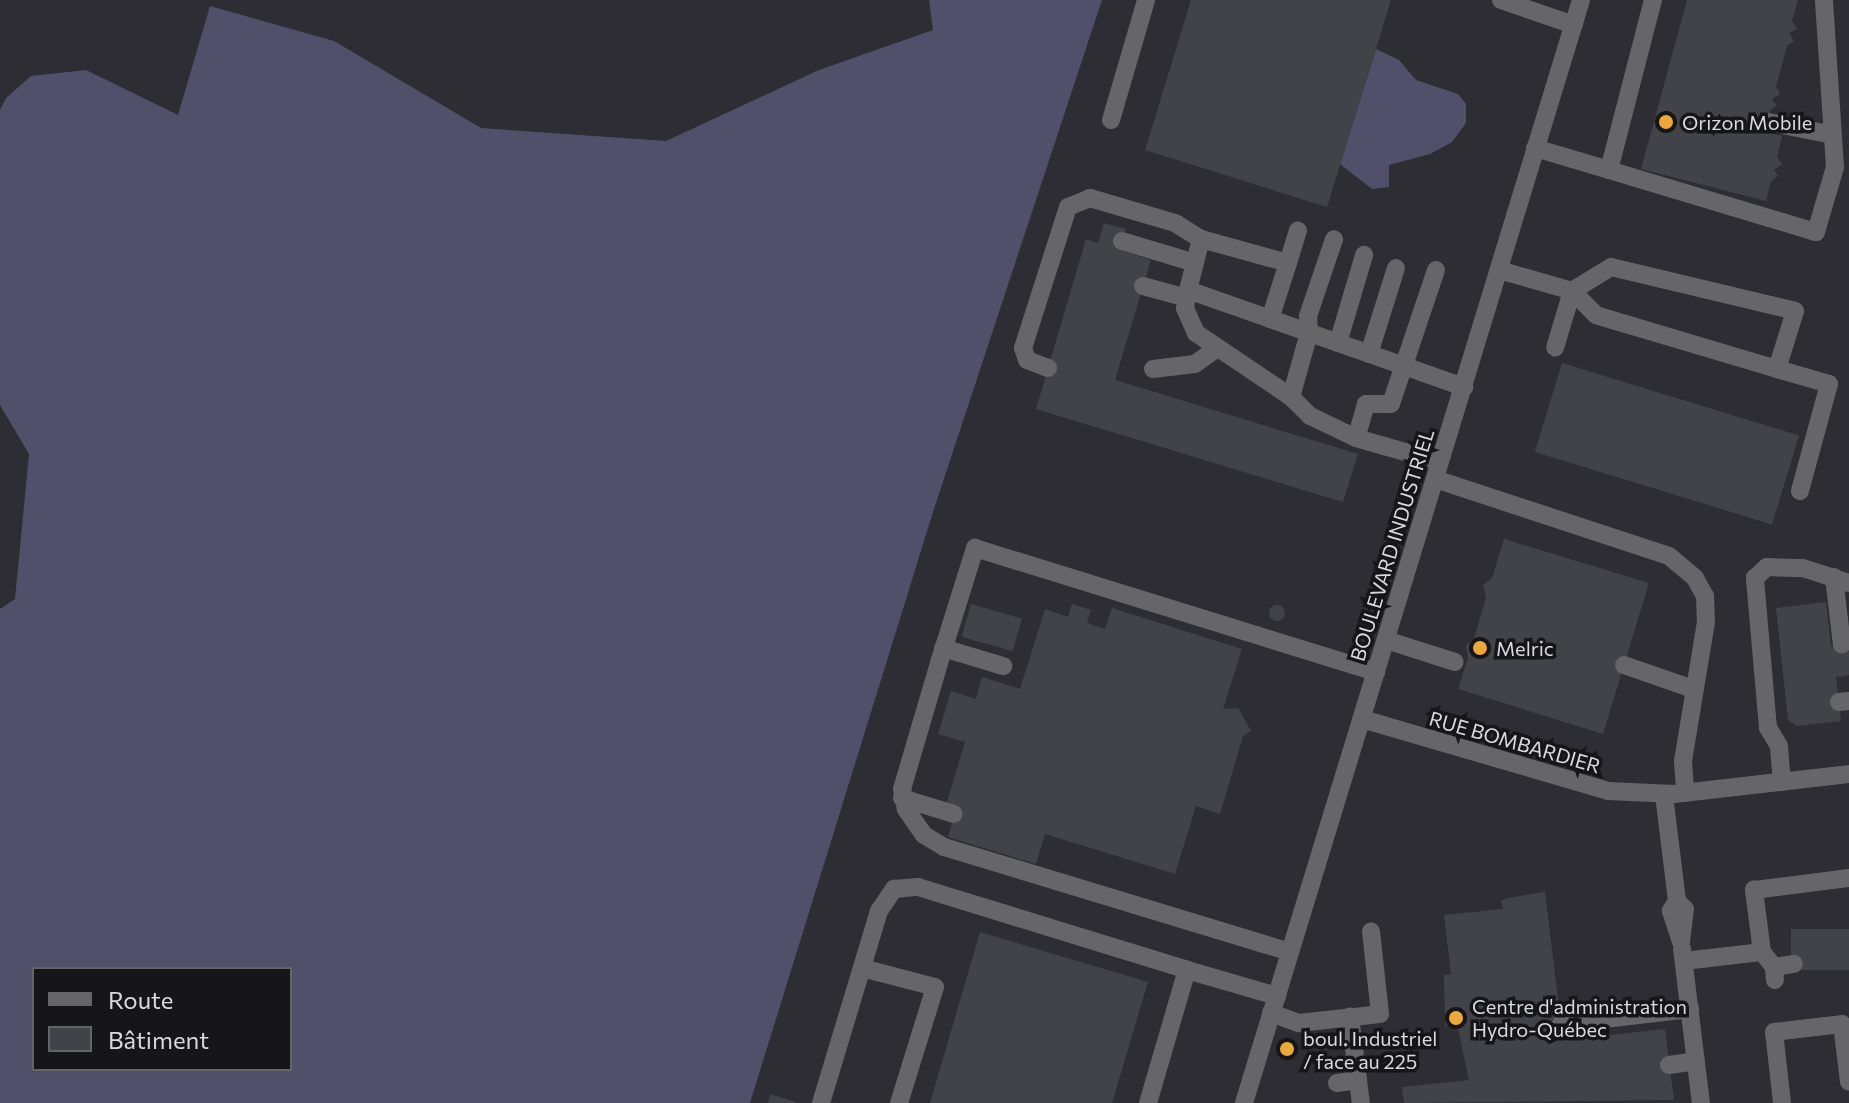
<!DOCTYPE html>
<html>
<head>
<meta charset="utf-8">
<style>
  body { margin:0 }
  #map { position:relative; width:1849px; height:1103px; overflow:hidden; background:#2d2d33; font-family:Commissioner,sans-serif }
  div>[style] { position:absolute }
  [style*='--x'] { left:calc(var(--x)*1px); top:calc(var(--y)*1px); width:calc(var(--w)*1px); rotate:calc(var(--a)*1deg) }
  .forest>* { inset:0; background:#51506b }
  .building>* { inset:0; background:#424249; transform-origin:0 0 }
  .round { border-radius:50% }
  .minor>* { height:18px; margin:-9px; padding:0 9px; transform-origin:9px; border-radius:9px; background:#666669 }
  .dots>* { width:22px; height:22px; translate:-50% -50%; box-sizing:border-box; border:4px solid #161618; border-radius:50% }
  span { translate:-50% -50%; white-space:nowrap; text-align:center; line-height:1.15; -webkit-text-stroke:7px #161618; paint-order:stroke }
  .poi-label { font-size:20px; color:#dadade }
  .left { translate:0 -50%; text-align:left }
  .street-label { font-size:20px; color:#dadade }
  .legend { position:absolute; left:32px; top:967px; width:260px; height:104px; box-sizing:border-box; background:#161618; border:2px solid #646467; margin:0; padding:10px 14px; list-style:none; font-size:24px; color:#dadade }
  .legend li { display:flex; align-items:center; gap:16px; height:40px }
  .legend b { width:40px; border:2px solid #646467 }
</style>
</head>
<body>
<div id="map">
  <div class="forest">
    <div style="clip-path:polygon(evenodd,929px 0,1102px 0,933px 512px,750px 1103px,0 1103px,0 609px,15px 599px,29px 454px,0 405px,0 110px,6px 98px,31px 76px,86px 70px,178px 115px,210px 6px,334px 41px,481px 128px,666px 141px,819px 70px,933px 30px,929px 0,290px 969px,290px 1069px,34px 1069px,34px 969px,290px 969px)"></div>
    <div style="clip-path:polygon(1376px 49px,1399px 60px,1416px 80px,1458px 94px,1466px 104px,1466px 123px,1452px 142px,1430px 154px,1389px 165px,1389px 187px,1372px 189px,1340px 164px)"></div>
  </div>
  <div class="building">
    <div style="clip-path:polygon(1191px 0,1391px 0,1327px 207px,1145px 150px)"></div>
    <div style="clip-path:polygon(1687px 0,1798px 0,1792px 21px,1797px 29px,1789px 33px,1794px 41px,1787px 46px,1776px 87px,1780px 94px,1772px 99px,1777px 106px,1770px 110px,1765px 132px,1782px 136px,1777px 157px,1782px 164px,1774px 170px,1778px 176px,1771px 181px,1766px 201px,1641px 169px)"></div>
    <div style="clip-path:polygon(1104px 223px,1126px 229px,1120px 250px,1151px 260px,1115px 380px,1358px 454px,1343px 502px,1036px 409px,1086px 239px,1098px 243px)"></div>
    <div style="left:1562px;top:363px;width:248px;height:93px;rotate:17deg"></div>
    <div style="clip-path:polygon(1504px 539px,1649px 583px,1603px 734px,1458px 689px,1468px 658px,1466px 646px,1474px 638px,1486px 598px,1483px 585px,1492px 578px)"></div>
    <div style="clip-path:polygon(1826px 602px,1831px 646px,1849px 644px,1849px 675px,1836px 677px,1841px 721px,1797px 726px,1788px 720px,1776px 608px)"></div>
    <div style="left:971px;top:604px;width:53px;height:34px;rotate:16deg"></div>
    <div style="clip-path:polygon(1072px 604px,1091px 610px,1087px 623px,1105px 629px,1112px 608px,1242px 649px,1223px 709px,1238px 708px,1251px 731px,1243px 736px,1220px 814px,1196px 806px,1175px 874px,1045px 834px,1036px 864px,948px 837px,956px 809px,946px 805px,965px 742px,938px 734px,951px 691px,976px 699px,982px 677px,1020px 689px,1045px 609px,1068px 617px)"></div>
    <div class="round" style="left:1269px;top:605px;width:16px;height:16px"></div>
    <div style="clip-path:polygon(1545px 892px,1563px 1040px,1665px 1029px,1674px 1100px,1404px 1103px,1402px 1087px,1469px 1080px,1457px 1024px,1445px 1026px,1445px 1021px,1444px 975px,1451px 974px,1444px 915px,1503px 909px,1501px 901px,1507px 898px)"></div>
    <div style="left:1849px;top:929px;width:41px;height:58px;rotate:90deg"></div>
    <div style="clip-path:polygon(980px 932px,1148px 982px,1112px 1103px,930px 1103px)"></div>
    <div style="clip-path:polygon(770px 1094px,796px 1102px,796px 1103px,768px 1103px)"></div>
  </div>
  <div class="minor">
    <div style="--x:1501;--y:0;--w:77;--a:18.9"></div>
    <div style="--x:1111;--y:120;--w:125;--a:-73.7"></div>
    <div style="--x:1768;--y:122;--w:66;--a:11.3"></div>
    <div style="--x:1535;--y:148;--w:77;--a:16.6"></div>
    <div style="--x:1609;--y:170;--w:176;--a:-75.5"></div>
    <div style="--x:1609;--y:170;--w:216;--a:16.7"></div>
    <div style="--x:1816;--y:232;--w:68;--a:-73.7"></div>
    <div style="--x:1835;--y:167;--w:167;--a:-93.8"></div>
    <div style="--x:1122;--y:241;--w:76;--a:16.8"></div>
    <div style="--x:1288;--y:263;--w:34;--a:-73"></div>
    <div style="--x:1611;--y:267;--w:189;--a:13.4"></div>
    <div style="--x:1795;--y:311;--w:61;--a:107.2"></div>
    <div style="--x:1777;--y:369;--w:189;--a:-163.4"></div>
    <div style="--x:1596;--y:315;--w:34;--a:-135"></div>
    <div style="--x:1572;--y:291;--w:46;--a:-31.6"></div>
    <div style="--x:1436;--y:270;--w:141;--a:108.6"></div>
    <div style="--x:1391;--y:404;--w:25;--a:180"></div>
    <div style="--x:1366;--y:404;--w:35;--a:106"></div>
    <div style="--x:1356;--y:438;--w:87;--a:15.9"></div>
    <div style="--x:1499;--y:270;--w:76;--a:16"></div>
    <div style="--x:1572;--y:291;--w:59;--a:106.6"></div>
    <div style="--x:1143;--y:286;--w:46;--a:15.3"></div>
    <div style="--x:1188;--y:290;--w:53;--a:-75.7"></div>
    <div style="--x:1201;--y:239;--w:90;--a:15.4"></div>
    <div style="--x:1288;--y:263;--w:59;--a:107.8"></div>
    <div style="--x:1338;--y:343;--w:92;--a:-73.5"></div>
    <div style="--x:1369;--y:354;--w:90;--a:-72.6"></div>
    <div style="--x:1048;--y:368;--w:22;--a:-159"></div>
    <div style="--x:1027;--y:360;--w:13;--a:-108"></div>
    <div style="--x:1023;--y:348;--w:148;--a:-72.3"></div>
    <div style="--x:1068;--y:207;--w:24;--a:-22"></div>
    <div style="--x:1090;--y:198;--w:89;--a:16.4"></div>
    <div style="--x:1175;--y:223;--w:31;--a:32"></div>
    <div style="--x:1153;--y:369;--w:42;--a:-6.8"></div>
    <div style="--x:1195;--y:364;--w:27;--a:-36"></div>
    <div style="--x:1777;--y:369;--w:54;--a:16.1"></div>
    <div style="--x:1829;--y:384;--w:111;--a:105.2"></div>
    <div style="--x:1291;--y:397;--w:66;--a:-74.3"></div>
    <div style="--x:1309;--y:333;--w:17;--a:-93"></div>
    <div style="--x:1308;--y:316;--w:81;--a:-71.3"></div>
    <div style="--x:1356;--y:438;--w:51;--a:-154.4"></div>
    <div style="--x:1310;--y:416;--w:27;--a:-135"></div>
    <div style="--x:1291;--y:397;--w:115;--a:-146"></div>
    <div style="--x:1196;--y:333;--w:27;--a:-114"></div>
    <div style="--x:1185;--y:308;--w:18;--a:-81"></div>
    <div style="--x:1188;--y:290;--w:293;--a:19.4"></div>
    <div style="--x:1435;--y:479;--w:246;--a:18.2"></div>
    <div style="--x:1669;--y:556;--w:34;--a:40"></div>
    <div style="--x:1695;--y:578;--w:21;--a:61"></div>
    <div style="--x:1705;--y:596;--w:26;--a:88"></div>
    <div style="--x:1706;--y:622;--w:141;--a:99.4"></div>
    <div style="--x:1683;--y:761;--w:32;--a:86"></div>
    <div style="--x:1834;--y:577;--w:68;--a:83.3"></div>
    <div style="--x:1386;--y:640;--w:72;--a:17.7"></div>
    <div style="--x:943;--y:648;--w:63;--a:16.7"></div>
    <div style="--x:1624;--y:665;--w:73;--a:19.2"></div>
    <div style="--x:1839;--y:702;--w:10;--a:-6"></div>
    <div style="--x:1362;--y:719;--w:256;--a:16.3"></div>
    <div style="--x:1608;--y:791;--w:66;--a:2.6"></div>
    <div style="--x:1674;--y:794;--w:176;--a:-6.5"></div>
    <div style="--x:1782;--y:782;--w:36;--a:-95"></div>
    <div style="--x:1779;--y:746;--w:21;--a:-121"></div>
    <div style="--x:1768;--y:728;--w:151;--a:-95"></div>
    <div style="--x:1755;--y:578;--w:16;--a:-43"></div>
    <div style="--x:1767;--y:567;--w:36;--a:2"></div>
    <div style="--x:1803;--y:568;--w:48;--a:18.1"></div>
    <div style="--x:1664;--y:795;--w:107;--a:83"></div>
    <div style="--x:1677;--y:901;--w:11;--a:45"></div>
    <div style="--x:1685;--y:909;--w:33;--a:97"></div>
    <div style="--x:1681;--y:942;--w:33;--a:-108"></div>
    <div style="--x:1671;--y:911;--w:12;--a:-59"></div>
    <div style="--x:902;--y:798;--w:54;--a:17.1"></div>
    <div style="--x:1682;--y:949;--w:155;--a:83"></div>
    <div style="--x:1290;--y:952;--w:362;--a:-163.1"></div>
    <div style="--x:944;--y:847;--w:23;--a:-149"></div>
    <div style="--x:924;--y:835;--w:32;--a:-125"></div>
    <div style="--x:906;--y:809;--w:20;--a:-101"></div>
    <div style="--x:902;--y:789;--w:131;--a:-73.6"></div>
    <div style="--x:939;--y:663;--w:121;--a:-72.6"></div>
    <div style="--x:975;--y:548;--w:420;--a:17.2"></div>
    <div style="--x:1762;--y:952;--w:19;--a:51"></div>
    <div style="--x:1774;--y:967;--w:13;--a:86"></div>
    <div style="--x:1684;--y:961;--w:79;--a:-6.6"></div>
    <div style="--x:1762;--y:952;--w:63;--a:-97.4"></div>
    <div style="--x:1754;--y:890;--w:96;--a:-7.2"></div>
    <div style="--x:1774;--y:967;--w:20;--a:-9"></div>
    <div style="--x:862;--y:968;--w:75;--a:14.6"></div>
    <div style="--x:935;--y:987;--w:121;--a:107.2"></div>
    <div style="--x:1271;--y:1013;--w:30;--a:20"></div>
    <div style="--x:1299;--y:1023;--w:81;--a:-6.3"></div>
    <div style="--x:1380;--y:1014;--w:83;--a:-96.2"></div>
    <div style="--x:1561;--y:1024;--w:130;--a:-6.6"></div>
    <div style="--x:1669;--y:1065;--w:27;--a:-8"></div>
    <div style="--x:1358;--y:1080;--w:23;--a:83"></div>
    <div style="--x:1337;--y:1083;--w:21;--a:-8"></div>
    <div style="--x:1358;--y:1080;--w:64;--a:-97.2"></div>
    <div style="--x:821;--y:1103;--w:201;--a:-73.2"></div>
    <div style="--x:879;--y:911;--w:27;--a:-56"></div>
    <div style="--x:894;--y:889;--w:24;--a:-5"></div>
    <div style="--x:918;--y:887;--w:282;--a:17.1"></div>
    <div style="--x:1148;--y:1103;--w:139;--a:-73.7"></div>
    <div style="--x:1187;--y:970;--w:94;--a:16.1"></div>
    <div style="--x:1244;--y:1103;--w:1153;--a:-73.01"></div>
    <div style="--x:1782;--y:1103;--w:71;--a:-96.4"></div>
    <div style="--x:1774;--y:1032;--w:68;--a:-6.7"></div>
    <div style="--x:1842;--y:1024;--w:58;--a:83.1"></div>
  </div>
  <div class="dots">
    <div style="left:1666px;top:122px;background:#eca93a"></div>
    <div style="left:1480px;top:648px;background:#eca93a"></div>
    <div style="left:1456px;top:1018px;background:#eca93a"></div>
    <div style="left:1287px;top:1049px;background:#eca93a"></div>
  </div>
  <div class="poi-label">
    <span class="left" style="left:1682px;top:122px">Orizon Mobile</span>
    <span class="left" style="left:1496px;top:648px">Melric</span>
    <span class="left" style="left:1472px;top:1018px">Centre d'administration<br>Hydro-Québec</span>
    <span class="left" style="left:1303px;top:1050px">boul. Industriel<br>/ face au 225</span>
  </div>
  <div class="street-label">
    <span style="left:1392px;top:545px;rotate:-73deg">BOULEVARD INDUSTRIEL</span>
    <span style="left:1515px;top:742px;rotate:16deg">RUE BOMBARDIER</span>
  </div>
  <ul class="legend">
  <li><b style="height:10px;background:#666669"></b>Route</li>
  <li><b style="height:22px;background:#424249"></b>Bâtiment</li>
  </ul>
</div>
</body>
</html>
